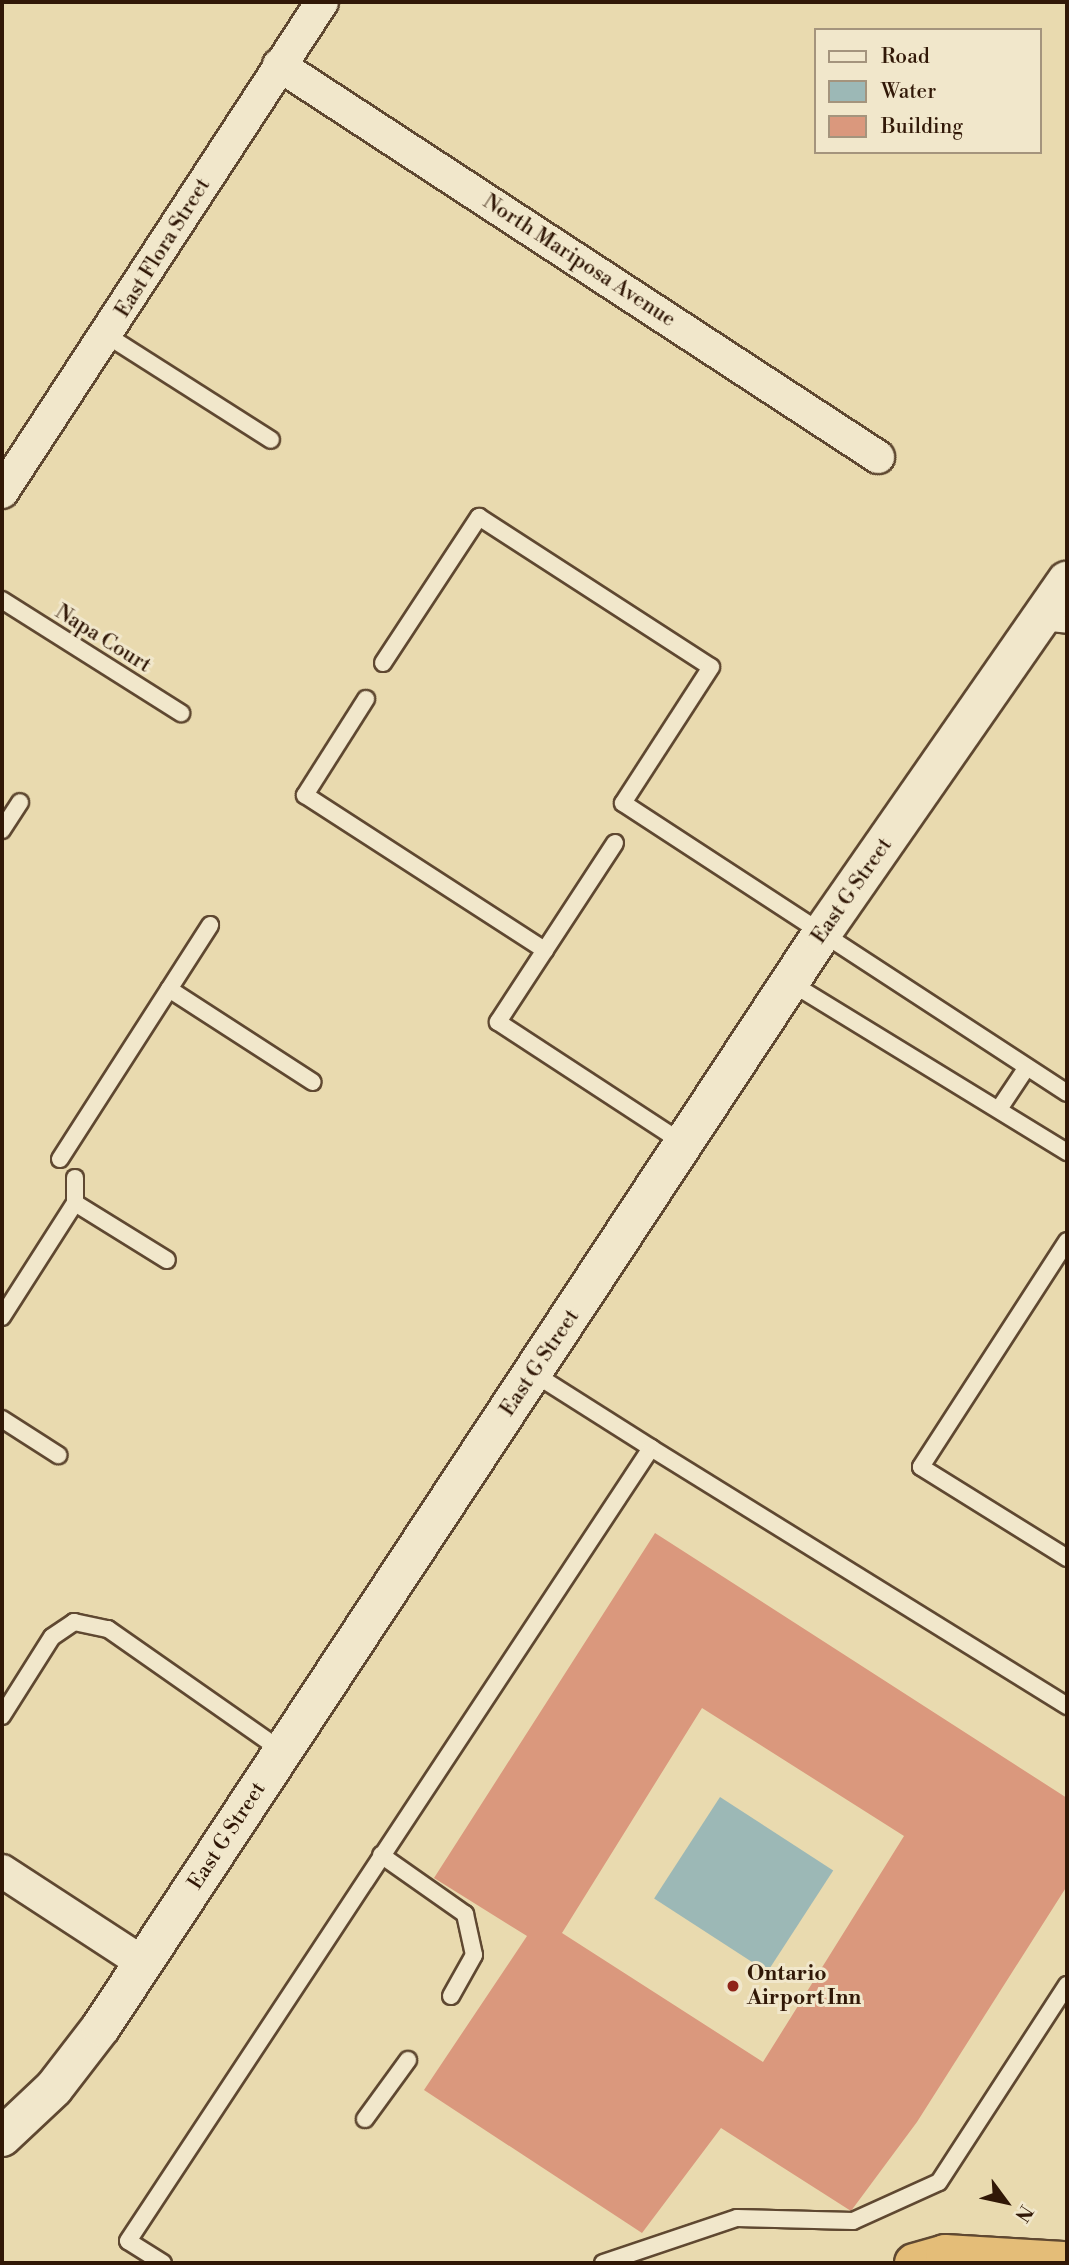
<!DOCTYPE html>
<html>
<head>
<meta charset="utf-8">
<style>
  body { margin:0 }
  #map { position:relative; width:1069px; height:2265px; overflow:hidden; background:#e9daaf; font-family:"Libre Bodoni",serif }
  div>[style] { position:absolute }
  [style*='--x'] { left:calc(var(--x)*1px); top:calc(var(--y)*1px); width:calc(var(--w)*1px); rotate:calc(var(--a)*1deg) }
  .water>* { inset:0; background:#9cb8b6; transform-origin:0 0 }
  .building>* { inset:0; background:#da987d }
  .roads { filter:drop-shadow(2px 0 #5f4831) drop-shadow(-2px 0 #5f4831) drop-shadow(0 2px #5f4831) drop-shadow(0 -2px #5f4831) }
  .lane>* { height:16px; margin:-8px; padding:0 8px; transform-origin:8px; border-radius:8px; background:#f1e7cb }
  .street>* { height:32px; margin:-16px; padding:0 16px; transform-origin:16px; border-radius:16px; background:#f1e7cb }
  .secondary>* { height:38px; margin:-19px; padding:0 19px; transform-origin:19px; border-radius:19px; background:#f1e7cb }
  .highway>* { height:38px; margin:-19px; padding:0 19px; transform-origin:19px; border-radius:19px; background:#e4bd78 }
  .dots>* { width:19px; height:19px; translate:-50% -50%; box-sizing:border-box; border:4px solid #f1e7cb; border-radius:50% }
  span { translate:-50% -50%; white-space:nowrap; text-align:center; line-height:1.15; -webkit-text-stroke:6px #f1e7cb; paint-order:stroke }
  .street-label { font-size:21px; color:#311807 }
  .poi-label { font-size:21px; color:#311807; font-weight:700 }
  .left { translate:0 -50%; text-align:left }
  .frame { position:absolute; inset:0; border:4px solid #311807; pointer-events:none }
  .legend { position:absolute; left:814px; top:28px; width:228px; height:126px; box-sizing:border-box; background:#f1e7cb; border:2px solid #a4947d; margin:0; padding:9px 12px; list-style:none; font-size:21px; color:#311807 }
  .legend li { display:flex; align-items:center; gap:14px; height:35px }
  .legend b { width:35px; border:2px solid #a4947d }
  .north { position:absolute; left:971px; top:2167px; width:70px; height:70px; -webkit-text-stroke:5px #f1e7cb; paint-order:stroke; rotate:123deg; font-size:19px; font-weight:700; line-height:28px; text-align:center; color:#311807 }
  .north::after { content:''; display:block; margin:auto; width:24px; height:32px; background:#311807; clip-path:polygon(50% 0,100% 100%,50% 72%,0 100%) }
</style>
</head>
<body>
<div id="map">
  <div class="water">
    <div style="left:720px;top:1797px;width:135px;height:121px;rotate:33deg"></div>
  </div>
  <div class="building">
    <div style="clip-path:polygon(evenodd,655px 1533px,1067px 1798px,1067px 1886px,917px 2122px,851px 2211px,721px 2128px,642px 2233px,424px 2090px,527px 1936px,434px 1878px,655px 1533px,702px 1708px,904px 1836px,763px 2062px,562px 1933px,702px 1708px)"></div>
  </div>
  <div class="roads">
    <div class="lane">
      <div style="--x:108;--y:336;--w:193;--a:32.5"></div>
      <div style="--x:2;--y:600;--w:212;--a:32.3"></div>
      <div style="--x:1040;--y:622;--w:27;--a:6"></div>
      <div style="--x:383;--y:663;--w:175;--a:-56.7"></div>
      <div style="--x:479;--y:517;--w:276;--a:32.9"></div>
      <div style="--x:711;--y:667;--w:162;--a:122.9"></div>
      <div style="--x:623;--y:803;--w:530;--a:33.15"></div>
      <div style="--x:366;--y:699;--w:114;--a:122.4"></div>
      <div style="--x:305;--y:795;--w:286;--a:32.9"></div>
      <div style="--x:2;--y:830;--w:33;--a:-57"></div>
      <div style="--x:615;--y:843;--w:214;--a:123.2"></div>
      <div style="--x:498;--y:1022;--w:221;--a:33.2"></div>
      <div style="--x:791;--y:983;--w:324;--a:31.5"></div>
      <div style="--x:169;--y:989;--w:171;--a:32.9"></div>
      <div style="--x:999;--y:1109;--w:50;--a:-56.3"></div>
      <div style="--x:60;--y:1159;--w:278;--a:-57.3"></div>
      <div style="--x:75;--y:1203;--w:108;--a:31.8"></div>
      <div style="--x:1067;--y:1241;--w:269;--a:122.9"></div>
      <div style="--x:921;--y:1467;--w:172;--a:31.9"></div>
      <div style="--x:2;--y:1317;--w:135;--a:-57.4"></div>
      <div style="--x:75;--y:1203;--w:25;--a:-90"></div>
      <div style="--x:533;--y:1373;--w:140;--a:32.4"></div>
      <div style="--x:2;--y:1419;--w:67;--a:32.7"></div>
      <div style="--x:2;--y:1716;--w:93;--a:-57.7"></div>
      <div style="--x:52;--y:1637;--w:27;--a:-34"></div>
      <div style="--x:74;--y:1622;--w:35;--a:12"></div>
      <div style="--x:108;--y:1629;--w:213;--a:35"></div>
      <div style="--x:381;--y:1855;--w:103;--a:35.1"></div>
      <div style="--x:465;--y:1914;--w:42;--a:77.6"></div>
      <div style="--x:474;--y:1955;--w:47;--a:119.3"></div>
      <div style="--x:365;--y:2119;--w:73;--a:-53.9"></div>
      <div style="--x:163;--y:2263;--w:41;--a:-147.8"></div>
      <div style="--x:128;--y:2241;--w:950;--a:-56.59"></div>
      <div style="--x:651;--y:1448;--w:490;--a:31.8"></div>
      <div style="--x:603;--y:2263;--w:141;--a:-18.6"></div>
      <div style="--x:737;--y:2218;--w:116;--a:1.5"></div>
      <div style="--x:853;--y:2221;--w:94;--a:-24.4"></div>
      <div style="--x:939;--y:2182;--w:235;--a:-57"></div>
    </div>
    <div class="street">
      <div style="--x:279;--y:65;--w:716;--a:33.2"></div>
      <div style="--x:2;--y:492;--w:585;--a:-56.85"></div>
      <div style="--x:2;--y:1871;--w:168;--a:33.1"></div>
    </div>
    <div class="secondary">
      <div style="--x:2;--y:2137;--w:71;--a:-43.3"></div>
      <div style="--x:54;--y:2088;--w:77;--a:-52.4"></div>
      <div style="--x:101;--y:2027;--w:1310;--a:-56.61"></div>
      <div style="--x:822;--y:933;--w:429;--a:-55.2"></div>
    </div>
    <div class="highway">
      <div style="--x:914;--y:2263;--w:32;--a:-16"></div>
      <div style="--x:945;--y:2254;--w:118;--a:3.4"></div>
    </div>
  </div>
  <div class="dots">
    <div style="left:733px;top:1986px;background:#8f2418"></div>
  </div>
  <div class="street-label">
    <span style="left:163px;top:248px;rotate:-58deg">East Flora Street</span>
    <span style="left:579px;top:261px;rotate:33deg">North Mariposa Avenue</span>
    <span style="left:103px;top:639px;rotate:32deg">Napa Court</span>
    <span style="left:852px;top:891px;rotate:-55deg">East G Street</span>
    <span style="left:540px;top:1363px;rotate:-56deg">East G Street</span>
    <span style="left:227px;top:1836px;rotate:-57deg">East G Street</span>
  </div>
  <div class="poi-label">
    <span class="left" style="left:747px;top:1986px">Ontario<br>Airport Inn</span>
  </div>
  <div class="frame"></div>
  <ul class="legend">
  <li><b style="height:9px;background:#f1e7cb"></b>Road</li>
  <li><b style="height:19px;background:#9cb8b6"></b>Water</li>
  <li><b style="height:19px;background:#da987d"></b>Building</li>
  </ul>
  <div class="north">N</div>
</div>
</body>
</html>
